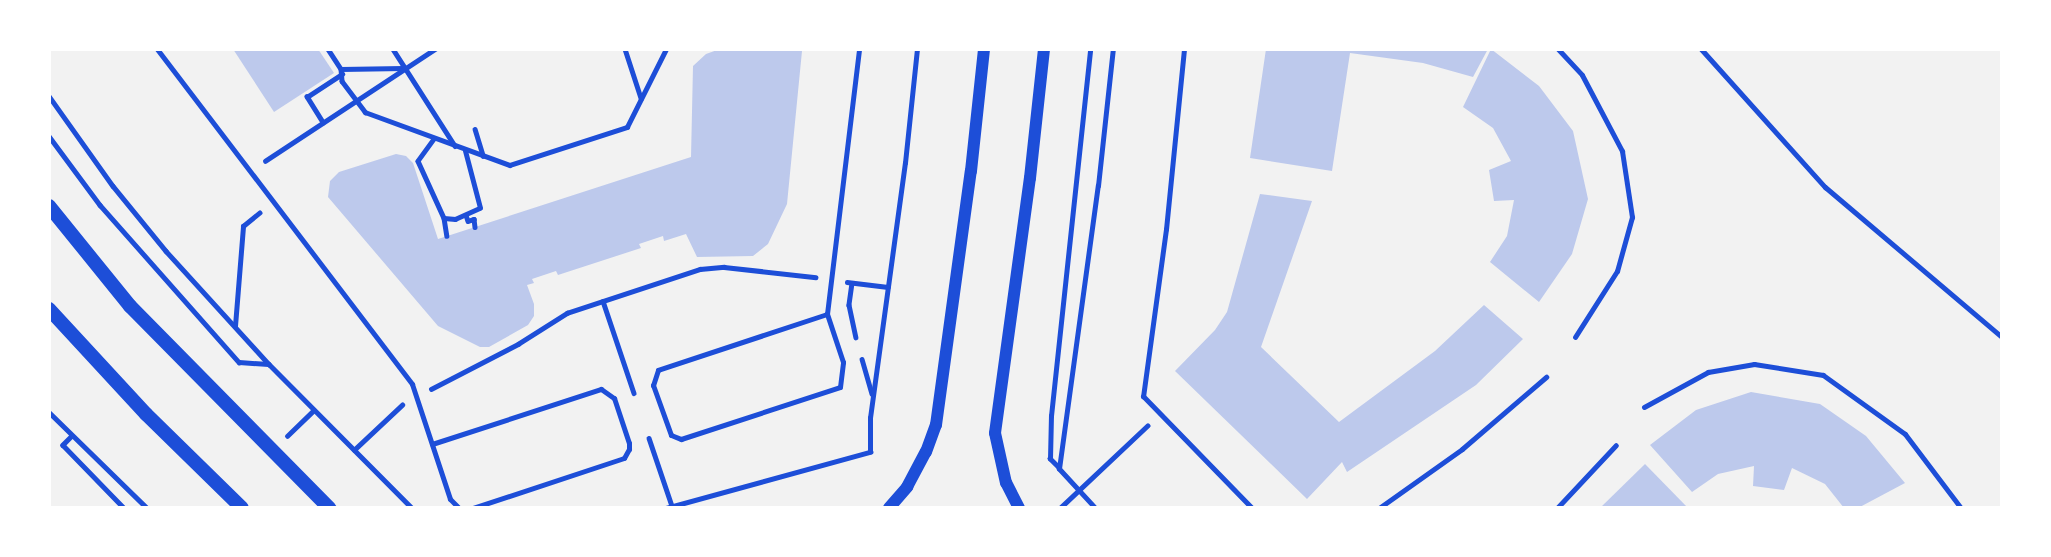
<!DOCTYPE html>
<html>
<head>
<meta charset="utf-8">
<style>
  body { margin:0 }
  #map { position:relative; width:2051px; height:557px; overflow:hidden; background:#f2f2f2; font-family:"DejaVu Sans",sans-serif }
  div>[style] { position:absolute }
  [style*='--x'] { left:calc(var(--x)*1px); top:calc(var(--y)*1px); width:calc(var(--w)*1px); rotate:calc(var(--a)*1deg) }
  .building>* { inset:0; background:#bdc9ec }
  .path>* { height:4.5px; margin:-2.25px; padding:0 2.25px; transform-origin:2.25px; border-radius:2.25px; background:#1d4ed8 }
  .service>* { height:5px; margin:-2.5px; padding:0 2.5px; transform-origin:2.5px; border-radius:2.5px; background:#1d4ed8 }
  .tertiary>* { height:12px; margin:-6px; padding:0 6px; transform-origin:6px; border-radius:6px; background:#1d4ed8 }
  .secondary>* { height:14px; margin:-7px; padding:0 7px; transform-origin:7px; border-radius:7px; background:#1d4ed8 }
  span { translate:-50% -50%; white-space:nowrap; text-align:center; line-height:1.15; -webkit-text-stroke:7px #fff; paint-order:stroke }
  .frame { position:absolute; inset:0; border:51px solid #fff; pointer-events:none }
</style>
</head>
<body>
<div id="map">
  <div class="building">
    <div style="clip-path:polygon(233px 49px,318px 49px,334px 73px,274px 112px)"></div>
    <div style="clip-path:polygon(720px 49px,802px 51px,787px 204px,768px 244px,753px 256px,697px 257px,686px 234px,664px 241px,663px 236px,639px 244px,641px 248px,558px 275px,556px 271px,532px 279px,534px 283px,527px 285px,534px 304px,534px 316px,528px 325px,489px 347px,480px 347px,438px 326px,328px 197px,330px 181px,339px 172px,396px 154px,406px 156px,413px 163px,438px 239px,691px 157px,693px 66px,706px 54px)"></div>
    <div style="clip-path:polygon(1266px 49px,1488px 49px,1473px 77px,1423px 63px,1350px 53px,1332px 171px,1250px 158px)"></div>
    <div style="clip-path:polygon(1491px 49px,1539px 86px,1573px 131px,1588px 199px,1572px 254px,1539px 302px,1490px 262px,1507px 236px,1514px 200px,1494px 201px,1489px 170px,1511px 161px,1493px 128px,1463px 107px)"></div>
    <div style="clip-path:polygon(1260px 194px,1312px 201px,1261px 347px,1339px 422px,1435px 351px,1484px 305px,1523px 339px,1476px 385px,1347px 472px,1342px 462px,1307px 499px,1175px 371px,1215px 330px,1227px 312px)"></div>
    <div style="clip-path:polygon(1751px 392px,1820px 404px,1866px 436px,1905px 483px,1858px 508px,1844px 508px,1825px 484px,1792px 468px,1784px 490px,1753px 486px,1754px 466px,1718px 474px,1692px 492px,1650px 445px,1696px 410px)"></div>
    <div style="clip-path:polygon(1645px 464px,1688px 508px,1600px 508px)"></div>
  </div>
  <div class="path">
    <div style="--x:328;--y:49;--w:24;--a:57"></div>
    <div style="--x:341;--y:69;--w:12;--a:85"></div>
    <div style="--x:342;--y:81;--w:39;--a:53"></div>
    <div style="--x:365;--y:112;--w:154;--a:20.1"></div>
    <div style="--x:510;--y:165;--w:123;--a:-18"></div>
    <div style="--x:627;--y:127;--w:87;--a:-63.4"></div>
    <div style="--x:393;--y:49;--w:115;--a:57.4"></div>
    <div style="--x:625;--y:49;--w:52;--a:71.9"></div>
    <div style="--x:341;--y:69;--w:62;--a:-0.9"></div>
    <div style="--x:49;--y:96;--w:110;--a:54.6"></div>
    <div style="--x:113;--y:186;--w:84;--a:50.8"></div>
    <div style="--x:166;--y:251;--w:153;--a:47.7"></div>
    <div style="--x:269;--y:364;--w:203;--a:45.2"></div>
    <div style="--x:323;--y:123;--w:31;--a:-122"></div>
    <div style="--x:307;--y:97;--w:42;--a:-33.3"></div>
    <div style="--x:475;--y:129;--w:28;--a:73"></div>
    <div style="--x:49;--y:136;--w:86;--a:53.5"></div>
    <div style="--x:100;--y:205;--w:210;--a:48.5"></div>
    <div style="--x:239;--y:362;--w:29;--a:4"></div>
    <div style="--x:434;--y:139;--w:27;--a:126"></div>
    <div style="--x:418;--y:161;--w:63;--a:65.5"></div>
    <div style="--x:444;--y:218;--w:11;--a:5"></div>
    <div style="--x:455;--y:219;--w:27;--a:-24"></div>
    <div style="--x:480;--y:208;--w:59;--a:-104.7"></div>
    <div style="--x:265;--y:161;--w:204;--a:-33.4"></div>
    <div style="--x:466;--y:215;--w:6;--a:72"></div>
    <div style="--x:468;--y:221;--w:6;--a:-18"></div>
    <div style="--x:474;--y:219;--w:8;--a:83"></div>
    <div style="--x:444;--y:218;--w:18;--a:81"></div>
    <div style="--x:847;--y:282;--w:41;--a:7"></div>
    <div style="--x:852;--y:283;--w:22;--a:98"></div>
    <div style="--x:849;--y:305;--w:33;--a:78"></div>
    <div style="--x:603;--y:301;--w:97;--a:71.4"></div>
    <div style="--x:235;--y:326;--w:100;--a:-85.4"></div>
    <div style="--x:243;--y:226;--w:21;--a:-39"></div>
    <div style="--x:862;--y:359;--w:36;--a:74"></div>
    <div style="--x:431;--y:389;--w:98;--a:-27.3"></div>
    <div style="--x:518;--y:344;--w:58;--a:-32.3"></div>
    <div style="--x:567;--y:313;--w:140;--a:-18.3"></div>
    <div style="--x:700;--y:269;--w:24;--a:-5"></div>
    <div style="--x:724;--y:267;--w:92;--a:6.3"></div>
    <div style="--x:49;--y:412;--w:137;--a:44.4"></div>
    <div style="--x:72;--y:436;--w:13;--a:135"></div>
    <div style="--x:63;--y:445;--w:88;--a:45.9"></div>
    <div style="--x:287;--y:436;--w:37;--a:-44"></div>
    <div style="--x:649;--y:438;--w:72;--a:71.3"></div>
    <div style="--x:354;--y:450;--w:66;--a:-43.2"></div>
    <div style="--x:1059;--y:468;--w:13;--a:-135"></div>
    <div style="--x:1050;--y:459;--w:43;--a:-88.7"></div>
    <div style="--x:1051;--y:416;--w:369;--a:-83.9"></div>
    <div style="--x:666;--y:508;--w:212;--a:-15.4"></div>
    <div style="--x:870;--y:452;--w:34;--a:-90"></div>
    <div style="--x:870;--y:418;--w:257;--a:-82.2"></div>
    <div style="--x:905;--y:163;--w:115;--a:-84"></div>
    <div style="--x:1060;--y:508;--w:120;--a:-43.3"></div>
    <div style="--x:1095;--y:508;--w:53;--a:-132.7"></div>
    <div style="--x:1059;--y:469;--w:286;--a:-82.2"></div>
    <div style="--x:1098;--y:186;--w:138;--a:-83.8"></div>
  </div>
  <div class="service">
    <div style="--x:157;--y:49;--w:421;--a:52.7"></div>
    <div style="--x:412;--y:384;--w:121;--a:71.7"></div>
    <div style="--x:450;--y:499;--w:13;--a:45"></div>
    <div style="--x:1184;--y:49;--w:181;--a:95.7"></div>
    <div style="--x:1166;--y:229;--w:169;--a:97.8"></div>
    <div style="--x:1143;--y:396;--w:156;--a:45.8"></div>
    <div style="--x:1558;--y:49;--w:35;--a:47"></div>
    <div style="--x:1582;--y:75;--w:86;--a:62.2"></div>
    <div style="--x:1622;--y:151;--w:67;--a:81.4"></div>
    <div style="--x:1632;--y:217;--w:56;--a:105.5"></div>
    <div style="--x:1617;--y:271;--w:78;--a:122.5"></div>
    <div style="--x:1701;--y:49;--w:186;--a:48.1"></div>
    <div style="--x:1825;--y:187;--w:232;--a:40.3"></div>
    <div style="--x:827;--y:314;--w:178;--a:161.7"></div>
    <div style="--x:658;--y:370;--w:16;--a:108"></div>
    <div style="--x:653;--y:385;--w:53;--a:70.2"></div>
    <div style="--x:671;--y:435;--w:11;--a:22"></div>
    <div style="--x:681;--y:439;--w:167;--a:-18.1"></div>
    <div style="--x:840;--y:387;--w:25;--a:-83"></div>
    <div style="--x:843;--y:362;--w:51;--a:-108.4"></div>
    <div style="--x:827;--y:314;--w:267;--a:-83.1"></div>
    <div style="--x:1644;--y:407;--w:73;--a:-28.7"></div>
    <div style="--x:1708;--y:372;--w:47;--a:-9.9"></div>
    <div style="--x:1754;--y:364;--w:70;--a:9.1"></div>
    <div style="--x:1823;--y:375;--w:101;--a:35.7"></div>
    <div style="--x:1905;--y:434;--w:93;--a:52.9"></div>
    <div style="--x:432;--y:444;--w:178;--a:-18"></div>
    <div style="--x:601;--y:389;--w:16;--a:35"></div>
    <div style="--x:614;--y:398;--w:47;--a:71.6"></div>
    <div style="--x:629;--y:443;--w:6;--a:90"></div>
    <div style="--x:629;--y:449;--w:10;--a:119"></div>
    <div style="--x:624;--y:458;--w:159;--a:161.7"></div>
    <div style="--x:1379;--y:508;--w:102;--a:-35.4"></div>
    <div style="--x:1462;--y:449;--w:111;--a:-40.6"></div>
    <div style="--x:1557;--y:508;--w:86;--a:-46.9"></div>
  </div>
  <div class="tertiary">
    <div style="--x:889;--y:508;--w:28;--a:-49"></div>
    <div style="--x:907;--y:487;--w:40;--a:-62"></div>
    <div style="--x:926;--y:452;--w:29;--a:-70"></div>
    <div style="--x:936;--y:425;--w:256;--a:-82.2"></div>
    <div style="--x:971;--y:171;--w:123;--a:-83.9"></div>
    <div style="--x:1019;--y:508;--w:28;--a:-117"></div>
    <div style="--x:1006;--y:483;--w:51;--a:-102.4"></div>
    <div style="--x:995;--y:433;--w:257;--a:-82.2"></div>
    <div style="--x:1030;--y:178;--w:130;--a:-83.8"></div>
  </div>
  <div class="secondary">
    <div style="--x:49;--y:206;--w:129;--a:51"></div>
    <div style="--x:130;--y:306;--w:284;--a:45.4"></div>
    <div style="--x:49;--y:309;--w:143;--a:47.3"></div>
    <div style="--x:146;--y:414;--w:134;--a:44.4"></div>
  </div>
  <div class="frame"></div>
</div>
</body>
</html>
